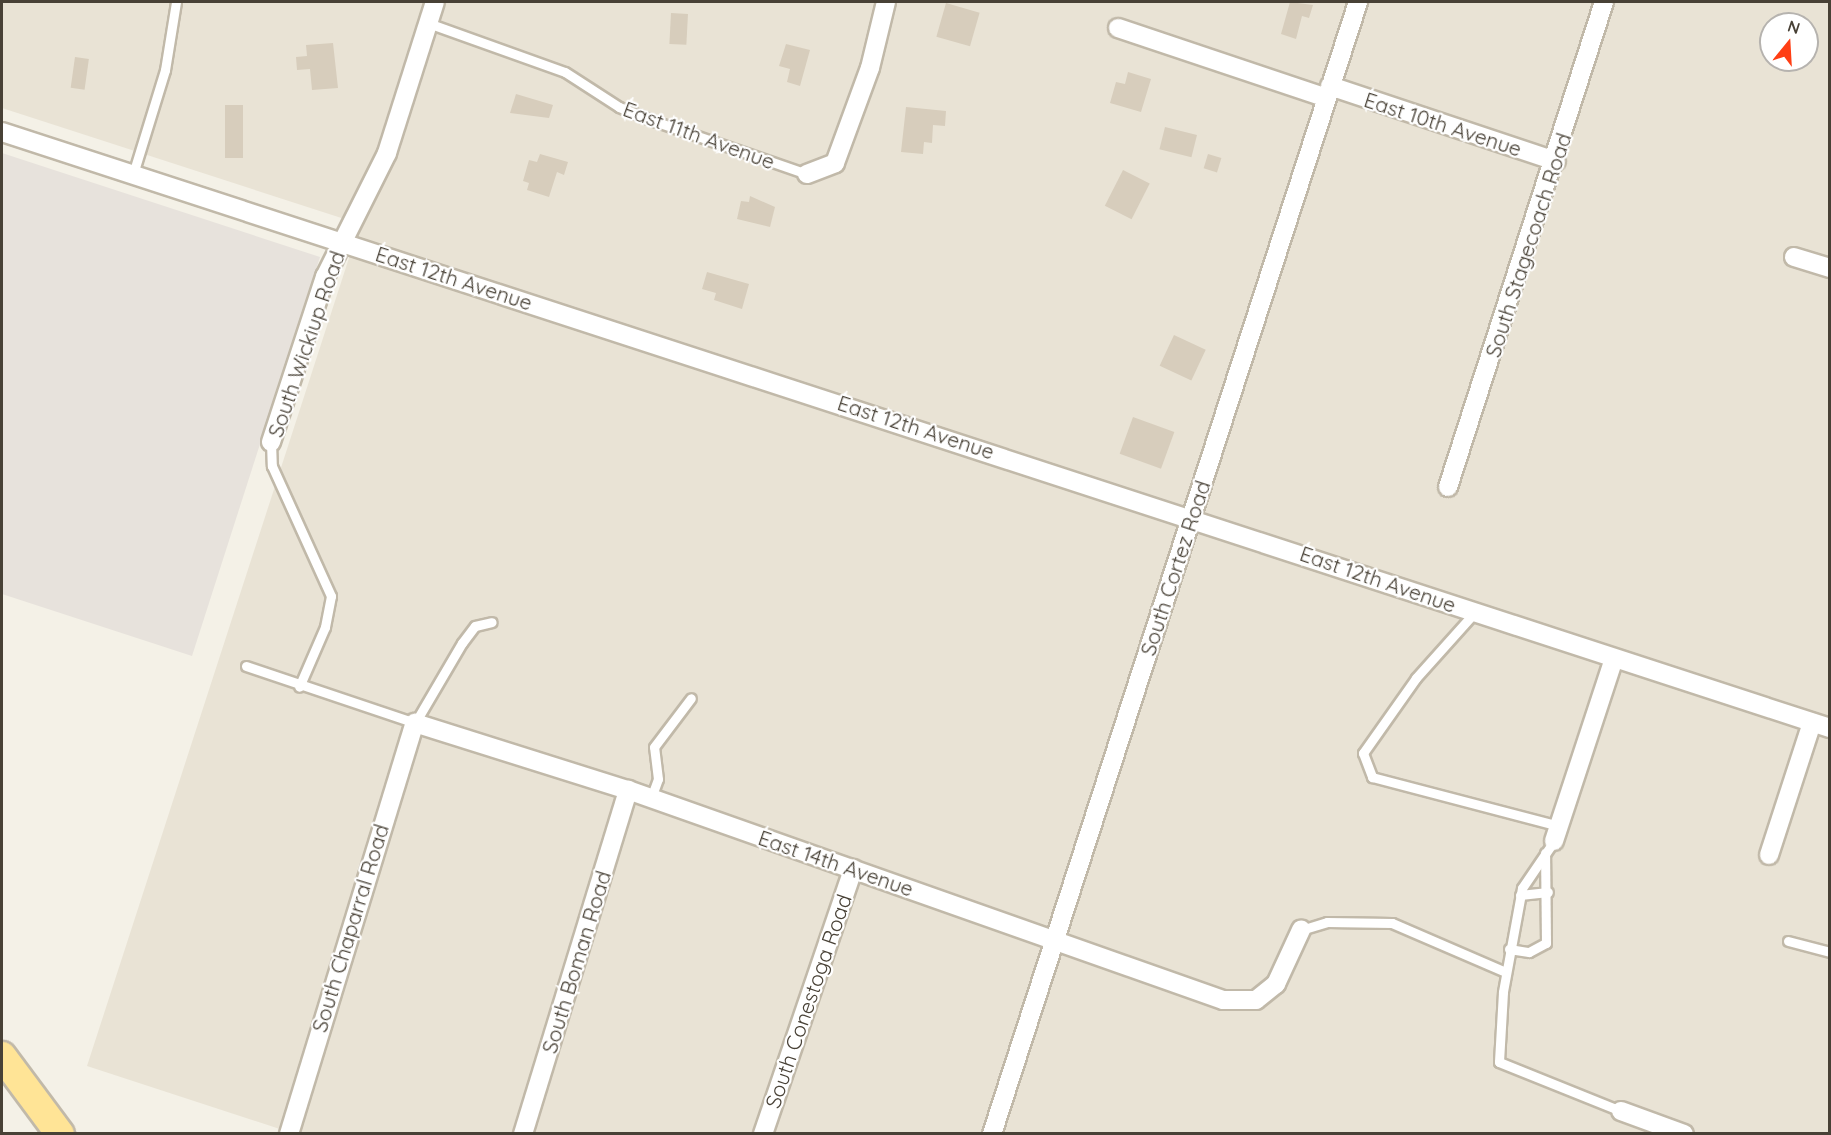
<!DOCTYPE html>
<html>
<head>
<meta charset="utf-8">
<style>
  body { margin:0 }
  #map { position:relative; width:1831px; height:1135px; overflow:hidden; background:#f4f1e7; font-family:Quicksand,sans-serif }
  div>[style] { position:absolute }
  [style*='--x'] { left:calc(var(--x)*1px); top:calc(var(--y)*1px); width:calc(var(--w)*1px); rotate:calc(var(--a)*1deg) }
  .residential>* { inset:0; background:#e9e3d5 }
  .industrial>* { inset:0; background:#e7e2dc }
  .building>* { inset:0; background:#d7cdbc; transform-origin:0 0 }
  .roads { filter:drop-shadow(2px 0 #c1b9a9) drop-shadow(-2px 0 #c1b9a9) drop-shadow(0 2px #c1b9a9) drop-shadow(0 -2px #c1b9a9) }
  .lane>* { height:9px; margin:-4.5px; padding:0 4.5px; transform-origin:4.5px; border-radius:4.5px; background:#fff }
  .street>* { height:18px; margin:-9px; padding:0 9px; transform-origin:9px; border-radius:9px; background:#fff }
  .primary>* { height:28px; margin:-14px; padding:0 14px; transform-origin:14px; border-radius:14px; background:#ffe496 }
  span { translate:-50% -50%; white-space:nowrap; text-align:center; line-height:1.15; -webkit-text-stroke:4.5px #fff; paint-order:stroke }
  .street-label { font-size:21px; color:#484136 }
  .frame { position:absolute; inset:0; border:3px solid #484136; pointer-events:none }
  .north { position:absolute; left:1759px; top:12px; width:60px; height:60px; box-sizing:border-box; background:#fff; border:2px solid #b6b3af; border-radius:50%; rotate:18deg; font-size:16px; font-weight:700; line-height:24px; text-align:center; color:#484136 }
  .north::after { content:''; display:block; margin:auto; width:21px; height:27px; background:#ff3e14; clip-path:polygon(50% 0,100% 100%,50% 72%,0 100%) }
</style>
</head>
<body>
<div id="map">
  <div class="residential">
    <div style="clip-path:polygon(evenodd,2px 2px,1829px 2px,1829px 1133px,295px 1134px,87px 1066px,360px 224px,2px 108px,2px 2px,1771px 24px,1807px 24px,1807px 60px,1771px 60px,1771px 24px)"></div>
  </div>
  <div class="industrial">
    <div style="clip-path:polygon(2px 153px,320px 257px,192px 656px,2px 594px)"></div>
  </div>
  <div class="building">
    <div style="clip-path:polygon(1290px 2px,1313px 5px,1309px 18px,1302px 16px,1296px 39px,1281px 34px)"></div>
    <div style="left:946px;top:3px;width:35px;height:35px;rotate:16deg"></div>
    <div style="left:671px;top:13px;width:17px;height:31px;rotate:3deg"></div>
    <div style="clip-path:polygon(333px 43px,338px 88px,312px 90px,310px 69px,297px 70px,296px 57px,307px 56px,306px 45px)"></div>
    <div style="clip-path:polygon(786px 44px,810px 50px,800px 86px,787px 82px,790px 69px,779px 66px)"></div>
    <div style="left:75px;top:57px;width:14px;height:31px;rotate:8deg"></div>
    <div style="clip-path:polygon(1128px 72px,1151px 79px,1141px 112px,1110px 103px,1116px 82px,1125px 84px)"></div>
    <div style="clip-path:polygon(516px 94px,553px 105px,549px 118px,510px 113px)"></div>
    <div style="left:225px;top:105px;width:18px;height:53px"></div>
    <div style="clip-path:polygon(906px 107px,946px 111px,945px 126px,933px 125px,932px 143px,924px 142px,923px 154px,901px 152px)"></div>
    <div style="left:1165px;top:127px;width:33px;height:23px;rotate:14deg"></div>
    <div style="clip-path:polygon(540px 154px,568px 162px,564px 175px,557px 172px,549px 197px,527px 190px,529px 183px,523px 181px,529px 160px,537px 162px)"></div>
    <div style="left:1208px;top:154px;width:14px;height:15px;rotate:17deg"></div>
    <div style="left:1123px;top:170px;width:30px;height:40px;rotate:27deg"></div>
    <div style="clip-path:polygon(750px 196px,775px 207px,770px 227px,737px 219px,741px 201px,749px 202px)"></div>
    <div style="clip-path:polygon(707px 272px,749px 284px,742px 309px,714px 300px,716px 293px,702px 289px)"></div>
    <div style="left:1174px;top:335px;width:35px;height:34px;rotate:25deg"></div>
    <div style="left:1133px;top:417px;width:44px;height:39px;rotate:20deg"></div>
  </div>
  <div class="roads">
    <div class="lane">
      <div style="--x:428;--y:23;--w:145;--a:19.7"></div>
      <div style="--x:565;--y:72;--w:64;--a:32.9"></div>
      <div style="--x:619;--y:107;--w:38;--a:22"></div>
      <div style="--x:654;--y:121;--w:162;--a:19.1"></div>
      <div style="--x:133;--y:174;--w:109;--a:-72.9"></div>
      <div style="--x:165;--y:70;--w:69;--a:-80.8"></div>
      <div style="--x:271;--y:442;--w:24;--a:88"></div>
      <div style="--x:272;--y:466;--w:143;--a:65.6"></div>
      <div style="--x:331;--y:596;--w:32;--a:101"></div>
      <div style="--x:325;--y:627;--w:65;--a:113.4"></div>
      <div style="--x:1475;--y:612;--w:89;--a:131.8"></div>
      <div style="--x:1416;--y:678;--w:92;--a:125.2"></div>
      <div style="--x:1363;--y:753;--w:26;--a:69"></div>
      <div style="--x:1372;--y:777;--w:193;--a:14.7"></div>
      <div style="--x:246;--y:666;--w:178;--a:18.6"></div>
      <div style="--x:415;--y:723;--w:93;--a:-59.6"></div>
      <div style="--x:462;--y:643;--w:21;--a:-53"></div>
      <div style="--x:475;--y:626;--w:17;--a:-13"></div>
      <div style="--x:651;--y:798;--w:20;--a:-70"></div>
      <div style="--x:658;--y:779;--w:32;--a:-97"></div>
      <div style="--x:654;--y:747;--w:61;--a:-52.9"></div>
      <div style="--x:1554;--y:841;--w:57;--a:124.2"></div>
      <div style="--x:1522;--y:888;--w:106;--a:100.4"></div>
      <div style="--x:1503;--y:992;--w:70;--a:93.3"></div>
      <div style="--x:1499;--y:1062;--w:131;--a:21.9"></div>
      <div style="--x:1520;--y:895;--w:28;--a:-6"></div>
      <div style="--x:1301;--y:930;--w:27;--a:-17"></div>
      <div style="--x:1327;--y:922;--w:65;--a:0.9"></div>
      <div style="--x:1392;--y:923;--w:124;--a:23.3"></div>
      <div style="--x:1788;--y:941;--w:43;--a:14.7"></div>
      <div style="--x:1509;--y:949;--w:20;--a:9"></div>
      <div style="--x:1529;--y:952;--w:19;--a:-28"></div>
      <div style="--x:1546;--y:943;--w:90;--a:-90.6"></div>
    </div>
    <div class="street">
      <div style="--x:1118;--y:28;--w:220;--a:18.5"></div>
      <div style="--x:1330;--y:86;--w:238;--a:18.4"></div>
      <div style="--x:2;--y:132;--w:1923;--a:18.06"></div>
      <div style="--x:807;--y:174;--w:30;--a:-21"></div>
      <div style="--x:835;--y:163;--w:101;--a:-69.8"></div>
      <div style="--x:870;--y:68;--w:68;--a:-76.4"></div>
      <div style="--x:1794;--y:257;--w:38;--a:17"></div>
      <div style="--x:271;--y:442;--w:174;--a:-71.9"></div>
      <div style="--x:325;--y:277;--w:139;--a:-63.4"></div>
      <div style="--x:387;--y:153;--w:158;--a:-72.4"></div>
      <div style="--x:1448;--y:487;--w:509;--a:-72.17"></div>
      <div style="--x:1554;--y:841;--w:192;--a:-71.8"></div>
      <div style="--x:1769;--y:855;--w:139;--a:-72"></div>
      <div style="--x:1621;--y:1111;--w:67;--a:20.1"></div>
      <div style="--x:289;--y:1134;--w:430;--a:-73"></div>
      <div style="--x:415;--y:723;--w:223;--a:17.5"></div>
      <div style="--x:628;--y:790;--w:631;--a:19.44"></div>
      <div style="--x:1223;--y:1000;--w:33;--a:0"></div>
      <div style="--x:1256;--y:1000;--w:26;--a:-39"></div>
      <div style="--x:1276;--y:984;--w:60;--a:-65.2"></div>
      <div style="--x:523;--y:1134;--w:360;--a:-73"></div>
      <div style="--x:763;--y:1134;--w:280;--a:-71.2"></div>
      <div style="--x:992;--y:1134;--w:1190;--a:-72.08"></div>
    </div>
    <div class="primary">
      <div style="--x:2;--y:1056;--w:97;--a:53.4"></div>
    </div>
  </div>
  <div class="street-label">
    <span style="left:1443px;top:124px;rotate:18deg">East 10th Avenue</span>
    <span style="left:699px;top:135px;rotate:20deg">East 11th Avenue</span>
    <span style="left:1528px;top:245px;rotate:-72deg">South Stagecoach Road</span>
    <span style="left:454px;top:278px;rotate:18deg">East 12th Avenue</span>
    <span style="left:306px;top:344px;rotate:-71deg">South Wickiup Road</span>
    <span style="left:916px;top:427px;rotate:18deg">East 12th Avenue</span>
    <span style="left:1175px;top:568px;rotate:-72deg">South Cortez Road</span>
    <span style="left:1378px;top:579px;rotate:19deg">East 12th Avenue</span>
    <span style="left:836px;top:863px;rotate:19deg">East 14th Avenue</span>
    <span style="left:350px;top:928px;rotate:-73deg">South Chaparral Road</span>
    <span style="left:576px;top:962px;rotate:-73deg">South Boman Road</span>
    <span style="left:808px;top:1001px;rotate:-71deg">South Conestoga Road</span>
  </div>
  <div class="frame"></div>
  <div class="north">N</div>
</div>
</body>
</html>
